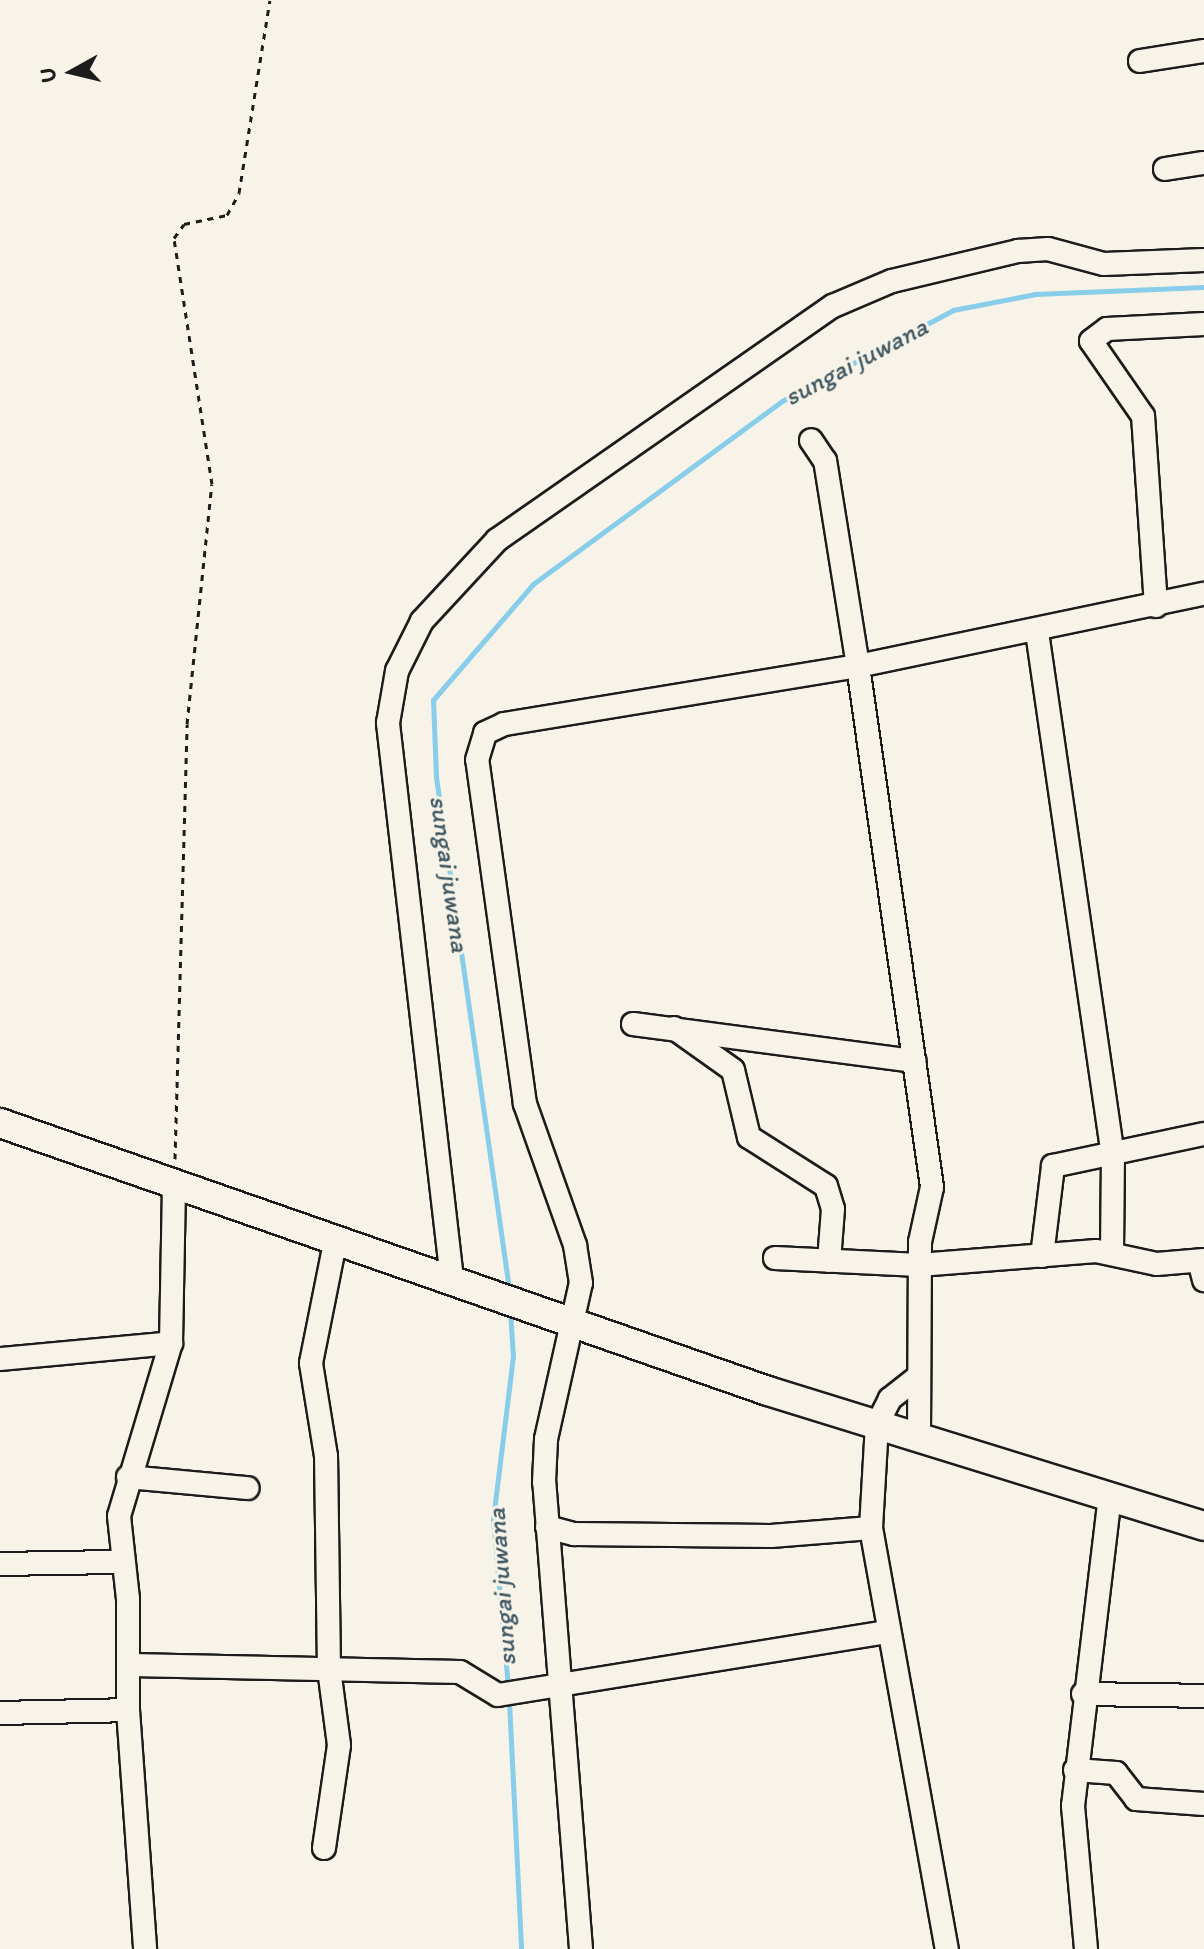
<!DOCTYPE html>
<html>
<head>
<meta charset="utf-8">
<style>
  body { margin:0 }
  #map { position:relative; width:1204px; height:1949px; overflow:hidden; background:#f7f3e8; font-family:Itim,sans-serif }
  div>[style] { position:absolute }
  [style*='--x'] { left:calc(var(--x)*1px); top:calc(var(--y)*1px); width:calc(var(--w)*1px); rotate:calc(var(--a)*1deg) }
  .stream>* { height:5px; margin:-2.5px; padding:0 2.5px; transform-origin:2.5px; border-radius:2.5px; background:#88cde9 }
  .path>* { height:3px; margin-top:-1.5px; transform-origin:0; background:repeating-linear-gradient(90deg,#1c1c1c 0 6px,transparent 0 12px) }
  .roads { filter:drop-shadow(2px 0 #1c1c1c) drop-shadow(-2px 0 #1c1c1c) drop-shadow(0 2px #1c1c1c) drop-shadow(0 -2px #1c1c1c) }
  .minor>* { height:22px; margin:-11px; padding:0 11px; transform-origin:11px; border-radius:11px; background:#f7f3e8 }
  .major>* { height:28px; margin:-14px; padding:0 14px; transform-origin:14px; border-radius:14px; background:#f7f3e8 }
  span { translate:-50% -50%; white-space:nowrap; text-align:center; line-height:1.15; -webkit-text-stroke:6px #f7f3e8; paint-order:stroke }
  .water-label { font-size:26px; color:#425a64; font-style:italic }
  .north { position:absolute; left:32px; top:32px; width:80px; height:80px; -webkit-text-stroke:6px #f7f3e8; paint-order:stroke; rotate:262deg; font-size:22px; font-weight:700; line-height:32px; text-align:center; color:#1c1c1c }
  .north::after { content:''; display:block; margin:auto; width:28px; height:36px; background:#1c1c1c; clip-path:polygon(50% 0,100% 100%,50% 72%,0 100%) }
</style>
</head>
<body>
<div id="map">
  <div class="stream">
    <div style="--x:509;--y:1289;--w:517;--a:-98.11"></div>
    <div style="--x:436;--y:777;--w:77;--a:-92.2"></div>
    <div style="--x:433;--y:700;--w:153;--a:-49.2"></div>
    <div style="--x:533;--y:584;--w:309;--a:-36.3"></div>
    <div style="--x:782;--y:401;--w:194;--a:-28"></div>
    <div style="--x:953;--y:310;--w:84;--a:-11"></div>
    <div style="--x:1035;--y:294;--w:169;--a:-2.4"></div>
    <div style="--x:508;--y:1687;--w:169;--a:-95.1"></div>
    <div style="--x:493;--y:1519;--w:163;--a:-83"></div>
    <div style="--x:513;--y:1357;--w:46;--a:-93.7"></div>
    <div style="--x:509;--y:1701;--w:248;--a:87.2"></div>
  </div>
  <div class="path">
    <div style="--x:175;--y:1159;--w:435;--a:-88.4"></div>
    <div style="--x:187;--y:724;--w:241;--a:-84.1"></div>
    <div style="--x:212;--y:484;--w:249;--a:-98.8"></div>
    <div style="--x:174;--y:238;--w:17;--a:-54"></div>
    <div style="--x:184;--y:224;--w:44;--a:-11.8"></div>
    <div style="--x:227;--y:215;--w:25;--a:-61"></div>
    <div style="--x:239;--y:193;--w:195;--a:-80.9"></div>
  </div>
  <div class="roads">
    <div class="minor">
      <div style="--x:1140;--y:61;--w:65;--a:-8.9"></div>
      <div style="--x:1165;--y:169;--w:39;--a:-9"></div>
      <div style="--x:1156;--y:606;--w:190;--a:-93.9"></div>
      <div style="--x:1143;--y:416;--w:91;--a:-124.7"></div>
      <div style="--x:1091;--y:341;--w:20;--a:-37"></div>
      <div style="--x:1107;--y:329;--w:97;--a:-3"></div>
      <div style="--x:1037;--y:632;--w:529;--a:81.75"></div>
      <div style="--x:1113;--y:1156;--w:96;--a:90.6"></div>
      <div style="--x:633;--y:1024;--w:284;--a:7.5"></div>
      <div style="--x:674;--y:1028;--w:72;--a:35.4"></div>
      <div style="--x:733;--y:1070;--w:69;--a:76.6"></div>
      <div style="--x:749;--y:1137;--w:91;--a:32.5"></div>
      <div style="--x:826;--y:1186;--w:24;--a:73"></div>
      <div style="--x:833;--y:1209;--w:52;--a:94.4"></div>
      <div style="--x:1042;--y:1256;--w:91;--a:-83"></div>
      <div style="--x:1053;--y:1166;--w:154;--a:-12"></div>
      <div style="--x:775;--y:1258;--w:144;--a:2.8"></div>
      <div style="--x:919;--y:1265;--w:178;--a:-4.5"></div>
      <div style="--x:1096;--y:1251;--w:62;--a:12"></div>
      <div style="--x:1157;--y:1264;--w:47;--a:-4.9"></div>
      <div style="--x:1199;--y:1261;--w:20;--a:75"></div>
      <div style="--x:452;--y:1279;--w:560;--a:-96.57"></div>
      <div style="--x:388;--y:723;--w:53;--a:-80.2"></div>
      <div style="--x:397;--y:671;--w:56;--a:-63.4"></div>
      <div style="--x:422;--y:621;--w:110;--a:-47.2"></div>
      <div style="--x:497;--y:540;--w:409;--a:-34.9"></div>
      <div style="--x:833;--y:306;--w:64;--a:-23"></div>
      <div style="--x:892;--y:281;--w:130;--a:-13.4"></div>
      <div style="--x:1018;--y:251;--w:30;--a:-4"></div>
      <div style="--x:1048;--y:249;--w:58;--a:15"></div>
      <div style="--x:1104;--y:264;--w:100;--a:-2.3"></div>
      <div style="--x:0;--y:1359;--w:172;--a:-5.3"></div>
      <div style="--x:918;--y:1377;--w:36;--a:142"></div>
      <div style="--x:890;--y:1399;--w:28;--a:117"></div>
      <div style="--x:877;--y:1424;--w:104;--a:93.3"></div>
      <div style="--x:871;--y:1528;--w:428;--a:79.8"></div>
      <div style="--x:919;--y:1436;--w:194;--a:-89.7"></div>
      <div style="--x:920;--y:1242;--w:56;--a:-77.7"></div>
      <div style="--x:932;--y:1187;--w:526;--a:-98.08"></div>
      <div style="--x:858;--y:666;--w:353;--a:-11.8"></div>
      <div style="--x:128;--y:1477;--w:120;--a:5.3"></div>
      <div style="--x:547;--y:1527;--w:28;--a:15"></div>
      <div style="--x:574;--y:1534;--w:197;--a:0.6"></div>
      <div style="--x:771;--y:1536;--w:100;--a:-4.6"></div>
      <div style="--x:0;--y:1564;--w:119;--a:-1"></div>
      <div style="--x:131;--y:1665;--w:329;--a:1.2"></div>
      <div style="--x:460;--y:1672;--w:44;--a:31.2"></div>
      <div style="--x:498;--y:1695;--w:393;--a:-9.2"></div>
      <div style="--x:1083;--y:1694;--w:121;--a:0.9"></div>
      <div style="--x:128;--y:1710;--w:240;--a:85.9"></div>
      <div style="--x:0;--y:1713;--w:128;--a:-1.3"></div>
      <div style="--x:128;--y:1710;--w:111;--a:-90"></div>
      <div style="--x:128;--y:1599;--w:83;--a:-96.2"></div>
      <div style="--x:119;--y:1516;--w:181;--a:-73.3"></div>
      <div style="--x:171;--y:1343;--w:160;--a:-88.9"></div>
      <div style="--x:1075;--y:1770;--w:41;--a:4.2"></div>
      <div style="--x:1116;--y:1773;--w:33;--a:52"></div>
      <div style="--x:1136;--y:1799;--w:68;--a:4.2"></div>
      <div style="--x:324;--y:1848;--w:104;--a:-81.7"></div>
      <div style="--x:339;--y:1745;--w:77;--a:-97.5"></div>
      <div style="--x:329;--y:1669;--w:213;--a:-90.8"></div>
      <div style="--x:326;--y:1456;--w:94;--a:-99.2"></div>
      <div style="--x:311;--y:1363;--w:127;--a:-78.7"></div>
      <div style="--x:581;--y:1949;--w:468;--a:-94.5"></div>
      <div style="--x:544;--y:1482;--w:43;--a:-87.3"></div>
      <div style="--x:546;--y:1439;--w:160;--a:-77.4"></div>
      <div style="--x:581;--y:1283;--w:38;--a:-99"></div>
      <div style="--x:575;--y:1245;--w:150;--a:-109.5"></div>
      <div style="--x:525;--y:1104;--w:347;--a:-97.9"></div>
      <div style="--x:477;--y:760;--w:28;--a:-73"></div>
      <div style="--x:485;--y:733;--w:21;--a:-25"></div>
      <div style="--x:504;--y:724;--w:359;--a:-9.3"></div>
      <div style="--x:858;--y:666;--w:208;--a:-99.1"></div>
      <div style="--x:825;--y:461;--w:25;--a:-124"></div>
      <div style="--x:1086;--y:1949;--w:144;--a:-95.2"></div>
      <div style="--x:1073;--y:1806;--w:311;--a:-83.2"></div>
    </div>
    <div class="major">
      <div style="--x:0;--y:1123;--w:813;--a:19.24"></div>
      <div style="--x:768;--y:1391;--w:456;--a:17.2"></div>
    </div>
  </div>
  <div class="water-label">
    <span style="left:856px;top:362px;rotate:-28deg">sungai juwana</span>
    <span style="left:449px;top:874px;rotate:82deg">sungai juwana</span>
    <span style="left:502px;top:1587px;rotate:-94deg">sungai juwana</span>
  </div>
  <div class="north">U</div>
</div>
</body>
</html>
